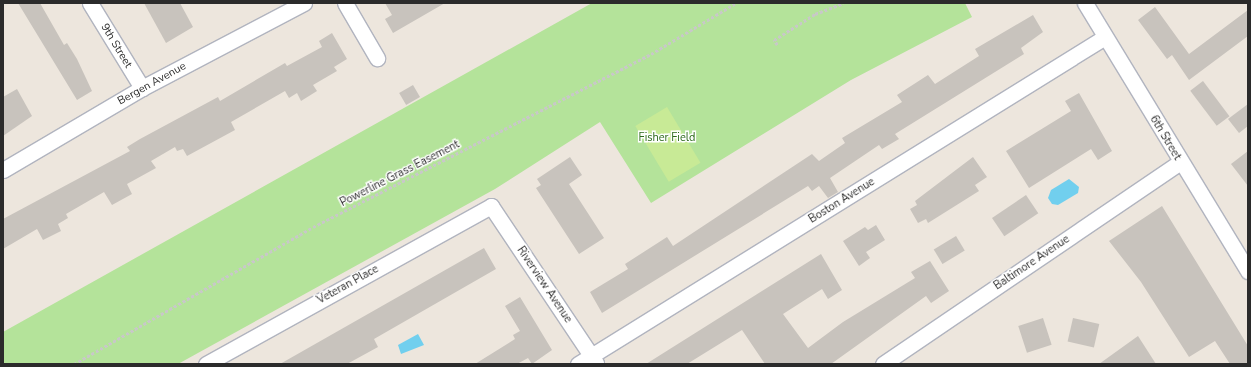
<!DOCTYPE html>
<html>
<head>
<meta charset="utf-8">
<style>
  body { margin:0 }
  #map { position:relative; width:1251px; height:367px; overflow:hidden; background:#ede6dd; font-family:"Nunito Sans",sans-serif }
  div>[style] { position:absolute }
  [style*='--x'] { left:calc(var(--x)*1px); top:calc(var(--y)*1px); width:calc(var(--w)*1px); rotate:calc(var(--a)*1deg) }
  .green>* { inset:0; background:#b4e39a }
  .pitch>* { inset:0; background:#c8ea96; transform-origin:0 0 }
  .water>* { inset:0; background:#71cfee }
  .building>* { inset:0; background:#c8c3bd; transform-origin:0 0 }
  .path>* { height:2.5px; margin-top:-1.25px; transform-origin:0; background:repeating-linear-gradient(90deg,#c8c8c8 0 3px,transparent 0 5px) }
  .roads { filter:drop-shadow(1px 0 #b1b4bf) drop-shadow(-1px 0 #b1b4bf) drop-shadow(0 1px #b1b4bf) drop-shadow(0 -1px #b1b4bf) }
  .minor>* { height:15px; margin:-7.5px; padding:0 7.5px; transform-origin:7.5px; border-radius:7.5px; background:#fff }
  span { translate:-50% -50%; white-space:nowrap; text-align:center; line-height:1.15; -webkit-text-stroke:3px #fff; paint-order:stroke }
  .street-label { font-size:11px; color:#2b2b2b }
  .park-label { font-size:11px; color:#2c691a }
  .frame { position:absolute; inset:0; border:4px solid #2b2b2b; pointer-events:none }
</style>
</head>
<body>
<div id="map">
  <div class="green">
    <div style="clip-path:polygon(592px 3px,965px 3px,972px 17px,851px 80px,651px 203px,600px 122px,495px 189px,178px 364px,3px 364px,3px 332px)"></div>
  </div>
  <div class="pitch">
    <div style="left:667px;top:107px;width:65px;height:37px;rotate:59deg"></div>
  </div>
  <div class="water">
    <div style="clip-path:polygon(1069px 179px,1079px 187px,1078px 193px,1058px 205px,1052px 204px,1048px 198px,1051px 190px)"></div>
    <div style="clip-path:polygon(418px 334px,424px 345px,401px 354px,398px 345px)"></div>
  </div>
  <div class="building">
    <div style="clip-path:polygon(18px 3px,40px 3px,64px 45px,67px 43px,77px 59px,92px 91px,77px 100px)"></div>
    <div style="clip-path:polygon(144px 3px,180px 3px,193px 27px,166px 43px)"></div>
    <div style="clip-path:polygon(385px 3px,445px 3px,393px 33px,385px 19px,392px 15px)"></div>
    <div style="clip-path:polygon(1155px 7px,1189px 54px,1248px 10px,1248px 36px,1189px 80px,1172px 55px,1167px 59px,1138px 20px)"></div>
    <div style="clip-path:polygon(1033px 15px,1043px 32px,1021px 48px,1024px 54px,895px 134px,899px 139px,882px 149px,879px 145px,830px 178px,838px 192px,828px 198px,819px 186px,812px 191px,808px 186px,602px 313px,590px 292px,628px 269px,625px 264px,667px 237px,673px 246px,812px 154px,819px 161px,845px 143px,842px 138px,902px 102px,897px 95px,928px 75px,935px 84px,979px 56px,975px 49px)"></div>
    <div style="clip-path:polygon(332px 33px,347px 59px,334px 67px,337px 71px,313px 85px,317px 91px,301px 101px,297px 93px,289px 98px,285px 91px,231px 122px,235px 130px,187px 156px,183px 149px,177px 151px,175px 147px,151px 161px,156px 168px,127px 184px,132px 194px,112px 205px,104px 192px,66px 214px,68px 218px,58px 224px,61px 231px,43px 240px,37px 229px,3px 249px,3px 219px,130px 151px,127px 147px,140px 139px,218px 97px,220px 101px,285px 63px,287px 66px,322px 47px,319px 41px)"></div>
    <div style="left:1203px;top:81px;width:44px;height:16px;rotate:53deg"></div>
    <div style="left:413px;top:85px;width:14px;height:16px;rotate:60deg"></div>
    <div style="clip-path:polygon(17px 89px,32px 116px,3px 136px,3px 97px)"></div>
    <div style="clip-path:polygon(1079px 93px,1112px 151px,1098px 160px,1091px 149px,1029px 188px,1006px 151px,1071px 111px,1065px 101px)"></div>
    <div style="clip-path:polygon(1248px 104px,1248px 126px,1239px 133px,1228px 119px)"></div>
    <div style="clip-path:polygon(1248px 151px,1248px 186px,1231px 164px)"></div>
    <div style="clip-path:polygon(570px 157px,582px 175px,569px 184px,604px 238px,579px 254px,536px 188px,541px 185px,537px 179px)"></div>
    <div style="clip-path:polygon(973px 157px,987px 177px,975px 185px,979px 191px,928px 223px,926px 219px,918px 223px,910px 209px,917px 205px,915px 201px)"></div>
    <div style="left:1026px;top:195px;width:22px;height:41px;rotate:56deg"></div>
    <div style="clip-path:polygon(1162px 206px,1248px 346px,1248px 364px,1230px 364px,1215px 341px,1189px 357px,1141px 282px,1109px 241px)"></div>
    <div style="clip-path:polygon(876px 225px,885px 240px,866px 252px,870px 258px,859px 266px,843px 241px,865px 227px,868px 230px)"></div>
    <div style="left:956px;top:236px;width:17px;height:26px;rotate:59deg"></div>
    <div style="clip-path:polygon(484px 248px,496px 269px,374px 339px,378px 347px,347px 364px,280px 364px)"></div>
    <div style="clip-path:polygon(821px 254px,842px 290px,828px 299px,822px 289px,783px 314px,808px 348px,843px 322px,915px 278px,911px 272px,930px 261px,949px 291px,931px 303px,926px 296px,831px 364px,765px 364px,742px 330px,687px 364px,646px 364px)"></div>
    <div style="clip-path:polygon(520px 297px,552px 350px,532px 364px,528px 358px,517px 364px,475px 364px,515px 339px,513px 335px,520px 331px,505px 306px)"></div>
    <div style="left:1043px;top:318px;width:28px;height:26px;rotate:72deg"></div>
    <div style="left:1073px;top:318px;width:27px;height:24px;rotate:13deg"></div>
    <div style="clip-path:polygon(1138px 336px,1156px 364px,1099px 364px)"></div>
  </div>
  <div class="path">
    <div style="--x:777;--y:45;--w:6;--a:-121"></div>
    <div style="--x:774;--y:40;--w:49;--a:-32.4"></div>
    <div style="--x:815;--y:14;--w:30;--a:-21"></div>
    <div style="--x:74;--y:364;--w:275;--a:-29.8"></div>
    <div style="--x:313;--y:227;--w:380;--a:-27.1"></div>
    <div style="--x:651;--y:54;--w:99;--a:-31"></div>
  </div>
  <div class="roads">
    <div class="minor">
      <div style="--x:90;--y:3;--w:100;--a:58.5"></div>
      <div style="--x:345;--y:3;--w:64;--a:59.8"></div>
      <div style="--x:1085;--y:3;--w:314;--a:58.7"></div>
      <div style="--x:3;--y:170;--w:161;--a:-30.5"></div>
      <div style="--x:142;--y:88;--w:183;--a:-27.7"></div>
      <div style="--x:206;--y:364;--w:326;--a:-29"></div>
      <div style="--x:491;--y:206;--w:189;--a:56.2"></div>
      <div style="--x:578;--y:364;--w:620;--a:-31.82"></div>
      <div style="--x:883;--y:364;--w:359;--a:-34.2"></div>
    </div>
  </div>
  <div class="street-label">
    <span style="left:116px;top:46px;rotate:59deg">9th Street</span>
    <span style="left:152px;top:84px;rotate:-29deg">Bergen Avenue</span>
    <span style="left:1165px;top:138px;rotate:59deg">6th Street</span>
    <span style="left:400px;top:174px;rotate:-27deg">Powerline Grass Easement</span>
    <span style="left:842px;top:201px;rotate:-32deg">Boston Avenue</span>
    <span style="left:1032px;top:263px;rotate:-34deg">Baltimore Avenue</span>
    <span style="left:348px;top:285px;rotate:-29deg">Veteran Place</span>
    <span style="left:544px;top:285px;rotate:56deg">Riverview Avenue</span>
  </div>
  <div class="park-label">
    <span style="left:667px;top:138px">Fisher Field</span>
  </div>
  <div class="frame"></div>
</div>
</body>
</html>
